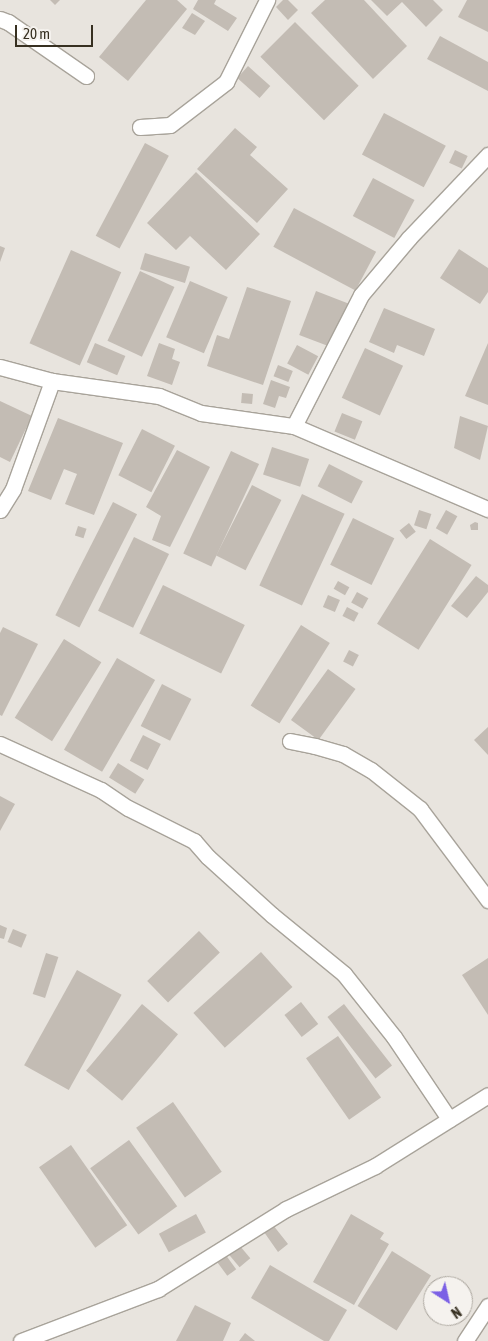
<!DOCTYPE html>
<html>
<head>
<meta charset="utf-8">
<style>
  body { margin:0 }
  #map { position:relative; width:488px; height:1341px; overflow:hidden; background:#e8e4de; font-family:"Asap Condensed",sans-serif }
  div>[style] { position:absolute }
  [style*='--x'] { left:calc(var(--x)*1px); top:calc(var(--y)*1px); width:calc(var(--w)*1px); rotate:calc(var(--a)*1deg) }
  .building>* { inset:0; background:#c3bcb4; transform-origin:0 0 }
  .roads { filter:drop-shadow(1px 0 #a8a39a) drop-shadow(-1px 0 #a8a39a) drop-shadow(0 1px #a8a39a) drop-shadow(0 -1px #a8a39a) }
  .minor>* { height:15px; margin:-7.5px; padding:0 7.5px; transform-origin:7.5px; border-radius:7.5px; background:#fff }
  span { translate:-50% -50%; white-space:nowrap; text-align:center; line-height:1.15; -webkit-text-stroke:4px #f5f2ee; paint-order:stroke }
  .north { position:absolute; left:423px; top:1276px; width:50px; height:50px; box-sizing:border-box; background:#f5f2ee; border:1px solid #a9a49c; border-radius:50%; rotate:145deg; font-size:14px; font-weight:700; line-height:20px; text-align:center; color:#373021 }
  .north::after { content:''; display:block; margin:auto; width:18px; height:22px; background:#7b60e5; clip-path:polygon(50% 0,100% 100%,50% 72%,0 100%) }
  .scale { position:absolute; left:15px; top:25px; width:78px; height:22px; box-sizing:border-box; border:2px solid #373021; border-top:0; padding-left:6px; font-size:15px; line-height:18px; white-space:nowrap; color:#373021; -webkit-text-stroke:4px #f5f2ee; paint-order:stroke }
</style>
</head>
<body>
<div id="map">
  <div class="building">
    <div style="clip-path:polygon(50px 0,60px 0,55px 5px)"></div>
    <div style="clip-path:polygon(146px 0,177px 0,187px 9px,128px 81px,99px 57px)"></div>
    <div style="clip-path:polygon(198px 0,216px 0,214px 4px,237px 18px,228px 31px,193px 9px)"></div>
    <div style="clip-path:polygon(283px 0,288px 0,298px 10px,288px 20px,276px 7px)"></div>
    <div style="clip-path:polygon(325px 0,364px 0,407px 46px,373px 79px,311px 13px)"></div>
    <div style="clip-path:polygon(371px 0,433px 0,443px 10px,426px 27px,402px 2px,387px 16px)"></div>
    <div style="clip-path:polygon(467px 0,488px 0,488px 32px,458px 17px)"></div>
    <div style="clip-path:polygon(192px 13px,205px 21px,195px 35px,182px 28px)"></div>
    <div style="left:295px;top:22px;width:90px;height:49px;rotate:45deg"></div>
    <div style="clip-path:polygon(440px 36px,488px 62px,488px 91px,427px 59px)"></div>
    <div style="left:248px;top:66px;width:30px;height:16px;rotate:42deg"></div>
    <div style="left:384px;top:113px;width:70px;height:47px;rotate:28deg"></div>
    <div style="clip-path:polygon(235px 128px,257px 147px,250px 155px,288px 189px,257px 223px,197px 169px)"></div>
    <div style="left:145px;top:143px;width:27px;height:105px;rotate:28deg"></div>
    <div style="left:455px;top:150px;width:14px;height:14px;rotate:25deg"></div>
    <div style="clip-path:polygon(196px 172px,260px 234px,226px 270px,190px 236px,176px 250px,147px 223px)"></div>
    <div style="left:373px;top:178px;width:47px;height:43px;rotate:28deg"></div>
    <div style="left:294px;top:208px;width:93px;height:44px;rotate:28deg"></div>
    <div style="clip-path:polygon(0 246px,5px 248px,0 262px)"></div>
    <div style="clip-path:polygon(459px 249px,488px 268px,488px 292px,480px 304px,440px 278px)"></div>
    <div style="left:71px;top:250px;width:55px;height:102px;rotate:24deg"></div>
    <div style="left:145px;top:253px;width:47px;height:17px;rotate:17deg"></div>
    <div style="left:140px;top:271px;width:38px;height:77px;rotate:25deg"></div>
    <div style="left:190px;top:281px;width:41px;height:61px;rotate:23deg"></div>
    <div style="clip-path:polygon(247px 287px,291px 301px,263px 385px,207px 366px,217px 335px,229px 339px)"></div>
    <div style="left:316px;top:291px;width:36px;height:47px;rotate:21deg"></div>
    <div style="clip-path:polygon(384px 308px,435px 329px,424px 356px,397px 345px,394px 353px,369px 342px)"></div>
    <div style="left:95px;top:343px;width:33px;height:21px;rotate:23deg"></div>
    <div style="clip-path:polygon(159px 343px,175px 349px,172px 359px,180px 362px,172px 385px,147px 376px)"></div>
    <div style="clip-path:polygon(488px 343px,488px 405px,465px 396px)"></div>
    <div style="left:297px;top:345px;width:24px;height:21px;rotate:28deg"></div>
    <div style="left:365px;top:348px;width:42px;height:55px;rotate:25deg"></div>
    <div style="left:278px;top:365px;width:16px;height:12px;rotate:22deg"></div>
    <div style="clip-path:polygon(271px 380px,290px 387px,286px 398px,279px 396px,275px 408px,263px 404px)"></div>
    <div style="left:242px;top:393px;width:11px;height:10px;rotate:5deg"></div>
    <div style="clip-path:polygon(0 401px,32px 416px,10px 462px,0 457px)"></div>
    <div style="left:342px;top:413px;width:22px;height:20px;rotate:22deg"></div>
    <div style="clip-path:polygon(460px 416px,488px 426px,480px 460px,454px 448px)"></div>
    <div style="clip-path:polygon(58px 418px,123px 443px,94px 515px,65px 504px,77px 474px,64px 469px,51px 500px,28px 491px)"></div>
    <div style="left:142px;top:429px;width:37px;height:52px;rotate:27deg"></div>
    <div style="left:272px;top:447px;width:39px;height:29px;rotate:18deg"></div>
    <div style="clip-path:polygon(177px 450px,210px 467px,170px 547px,152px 540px,161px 516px,146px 507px)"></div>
    <div style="left:231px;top:451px;width:31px;height:113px;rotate:25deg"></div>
    <div style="left:329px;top:464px;width:38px;height:25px;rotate:27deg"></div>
    <div style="left:252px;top:485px;width:33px;height:79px;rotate:27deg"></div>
    <div style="left:302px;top:494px;width:47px;height:101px;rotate:25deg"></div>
    <div style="left:113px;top:502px;width:27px;height:127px;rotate:27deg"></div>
    <div style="left:419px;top:510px;width:13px;height:16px;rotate:18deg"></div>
    <div style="left:446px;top:510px;width:13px;height:21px;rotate:29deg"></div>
    <div style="left:353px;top:518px;width:46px;height:52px;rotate:26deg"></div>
    <div style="clip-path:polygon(475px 522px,478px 523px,478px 530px,471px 530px,470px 525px)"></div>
    <div style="left:409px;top:523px;width:11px;height:12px;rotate:52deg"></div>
    <div style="left:78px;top:526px;width:9px;height:10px;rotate:18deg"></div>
    <div style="left:134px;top:537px;width:39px;height:82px;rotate:26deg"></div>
    <div style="left:430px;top:539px;width:49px;height:100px;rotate:32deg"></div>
    <div style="clip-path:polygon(476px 576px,488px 585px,488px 592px,467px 618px,451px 606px)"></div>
    <div style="left:338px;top:581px;width:13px;height:9px;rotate:29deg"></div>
    <div style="left:163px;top:585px;width:91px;height:54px;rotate:26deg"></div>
    <div style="left:357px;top:592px;width:13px;height:12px;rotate:29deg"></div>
    <div style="left:328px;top:595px;width:13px;height:13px;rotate:23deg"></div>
    <div style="left:347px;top:607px;width:13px;height:10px;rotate:27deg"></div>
    <div style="left:301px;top:625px;width:34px;height:95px;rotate:32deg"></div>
    <div style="clip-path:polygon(3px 627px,38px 644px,2px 716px,0 715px,0 633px)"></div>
    <div style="left:64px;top:639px;width:44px;height:93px;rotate:32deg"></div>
    <div style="left:349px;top:650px;width:11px;height:13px;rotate:27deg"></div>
    <div style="left:117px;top:658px;width:44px;height:106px;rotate:30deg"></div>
    <div style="left:328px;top:669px;width:34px;height:63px;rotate:36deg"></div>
    <div style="left:162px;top:684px;width:33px;height:47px;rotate:27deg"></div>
    <div style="clip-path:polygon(488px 727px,488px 755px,474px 740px)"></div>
    <div style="left:143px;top:735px;width:20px;height:29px;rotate:27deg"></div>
    <div style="left:118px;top:763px;width:31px;height:17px;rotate:32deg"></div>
    <div style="clip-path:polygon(0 796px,15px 804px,0 831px)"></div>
    <div style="clip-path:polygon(0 925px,7px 928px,4px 939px,0 938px)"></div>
    <div style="left:13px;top:929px;width:15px;height:14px;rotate:23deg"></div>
    <div style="left:199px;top:931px;width:30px;height:72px;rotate:46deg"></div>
    <div style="left:261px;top:952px;width:47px;height:91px;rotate:48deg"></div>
    <div style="left:46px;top:953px;width:13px;height:43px;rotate:18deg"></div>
    <div style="clip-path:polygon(488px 958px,488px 1015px,462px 975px)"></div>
    <div style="left:77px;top:970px;width:51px;height:109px;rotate:29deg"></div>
    <div style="left:301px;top:1002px;width:28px;height:21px;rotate:52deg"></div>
    <div style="left:142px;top:1004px;width:47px;height:87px;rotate:40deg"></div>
    <div style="left:344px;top:1004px;width:78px;height:21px;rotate:52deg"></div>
    <div style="left:338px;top:1036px;width:75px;height:39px;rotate:55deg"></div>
    <div style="left:173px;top:1102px;width:85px;height:45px;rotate:55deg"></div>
    <div style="left:129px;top:1140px;width:82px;height:48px;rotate:54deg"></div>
    <div style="left:71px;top:1145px;width:98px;height:39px;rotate:55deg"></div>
    <div style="left:196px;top:1214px;width:21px;height:42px;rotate:62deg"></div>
    <div style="clip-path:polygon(351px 1214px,384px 1233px,380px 1239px,389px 1244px,354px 1305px,313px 1282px)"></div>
    <div style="clip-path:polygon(273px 1225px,288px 1244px,278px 1252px,264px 1232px,266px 1231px,264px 1228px)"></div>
    <div style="left:240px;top:1246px;width:16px;height:14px;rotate:50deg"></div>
    <div style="left:392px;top:1251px;width:46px;height:65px;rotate:32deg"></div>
    <div style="left:225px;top:1254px;width:19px;height:11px;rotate:54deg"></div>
    <div style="clip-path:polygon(270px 1265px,347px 1310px,329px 1341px,324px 1341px,251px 1298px)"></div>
    <div style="clip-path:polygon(195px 1305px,231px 1323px,223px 1341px,176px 1341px)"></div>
    <div style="clip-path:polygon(245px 1333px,255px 1341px,239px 1341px)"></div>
  </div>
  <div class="roads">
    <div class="minor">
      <div style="--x:0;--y:19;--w:9;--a:21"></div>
      <div style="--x:8;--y:22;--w:95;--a:34.7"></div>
      <div style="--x:140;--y:127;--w:30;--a:-4"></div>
      <div style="--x:170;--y:125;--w:71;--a:-37.5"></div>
      <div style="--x:226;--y:82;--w:92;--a:-63.4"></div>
      <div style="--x:0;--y:367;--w:54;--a:15.1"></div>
      <div style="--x:52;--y:381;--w:108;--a:8"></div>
      <div style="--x:159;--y:396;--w:45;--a:22"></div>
      <div style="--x:201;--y:413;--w:94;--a:8"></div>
      <div style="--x:294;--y:426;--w:211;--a:23.2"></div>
      <div style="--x:294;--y:426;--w:147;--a:-62.9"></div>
      <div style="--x:361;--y:295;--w:75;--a:-49.9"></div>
      <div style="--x:409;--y:238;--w:115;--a:-46.4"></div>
      <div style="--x:0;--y:510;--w:25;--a:-58"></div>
      <div style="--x:13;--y:489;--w:115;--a:-70.1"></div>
      <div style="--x:290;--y:741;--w:25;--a:11"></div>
      <div style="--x:315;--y:746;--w:29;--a:16"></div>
      <div style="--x:343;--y:754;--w:32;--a:30"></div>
      <div style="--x:371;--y:770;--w:63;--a:38.5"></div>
      <div style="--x:420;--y:809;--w:114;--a:53.2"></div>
      <div style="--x:0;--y:744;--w:111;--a:24.5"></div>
      <div style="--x:101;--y:790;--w:32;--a:34"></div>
      <div style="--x:128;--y:808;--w:74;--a:26.6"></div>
      <div style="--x:194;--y:841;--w:21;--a:49"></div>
      <div style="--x:208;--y:857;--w:86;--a:42.2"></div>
      <div style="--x:272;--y:915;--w:93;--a:39.3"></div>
      <div style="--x:344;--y:974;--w:80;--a:51.6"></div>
      <div style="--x:394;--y:1037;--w:99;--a:56.1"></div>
      <div style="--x:21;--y:1341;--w:147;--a:-20.8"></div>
      <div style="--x:158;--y:1289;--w:151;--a:-32"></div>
      <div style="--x:286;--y:1209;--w:99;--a:-25.8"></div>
      <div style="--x:375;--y:1166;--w:133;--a:-32.1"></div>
      <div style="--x:465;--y:1341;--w:42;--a:-56.7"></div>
    </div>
  </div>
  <div class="north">N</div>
  <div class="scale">20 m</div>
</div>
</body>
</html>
